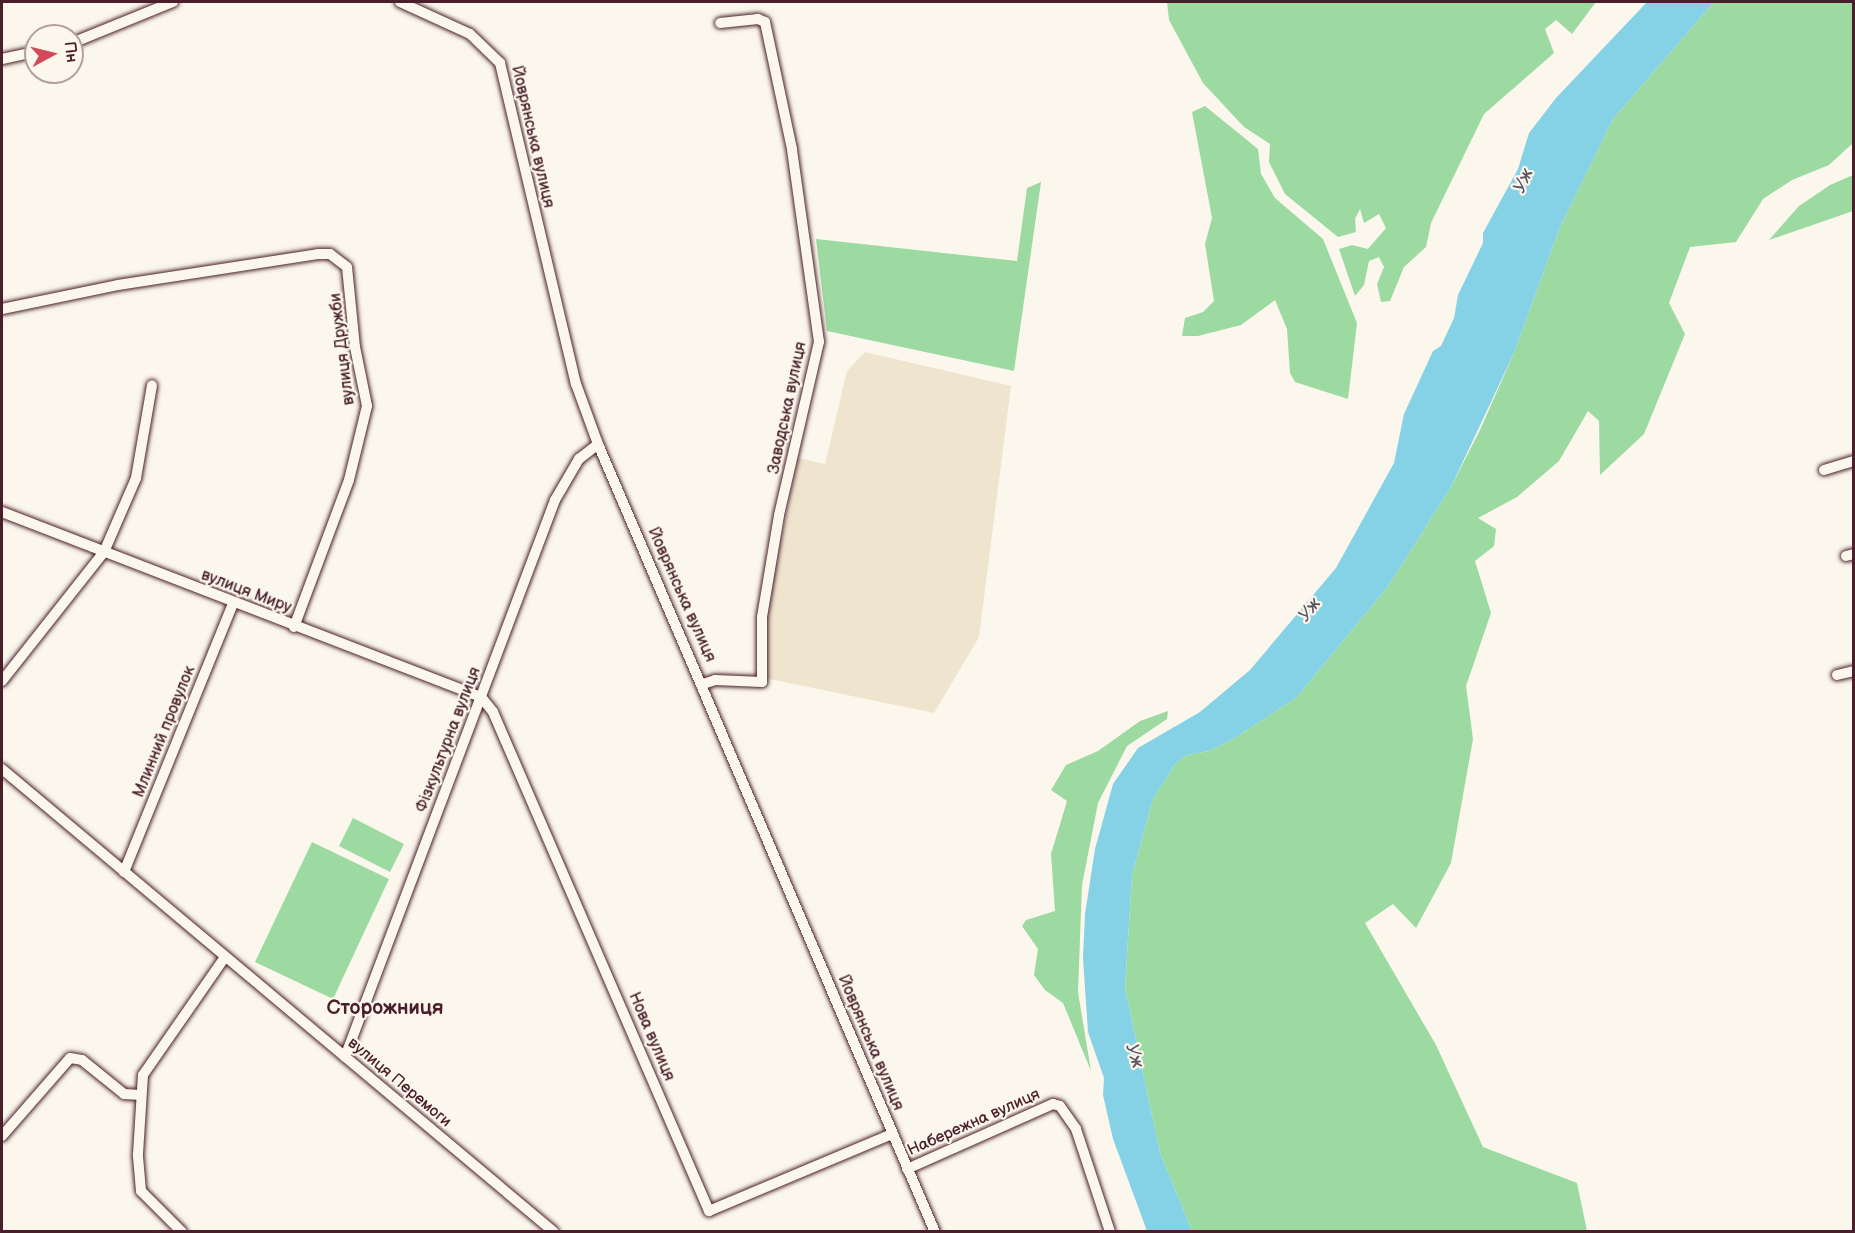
<!DOCTYPE html>
<meta charset="utf-8">
<style>
body{margin:0}
#map{position:relative;width:1855px;height:1233px;overflow:hidden;background:#fbf7ec;font-family:"Balsamiq Sans",sans-serif}
div>[style]{position:absolute}
[style*='--x']{left:calc(var(--x)*1px);top:calc(var(--y)*1px);width:calc(var(--w)*1px);rotate:calc(var(--a)*1deg)}
.built>*{inset:0;background:#efe4ce}
.green>*{inset:0;background:#9cdaa2}
.water>*{inset:0;background:#85d1e6}
.roads{filter:drop-shadow(0 0 2px #4a1f2b) drop-shadow(0 0 2px #4a1f2b)}
.minor>*{height:10px;margin:-5px;padding:0 5px;transform-origin:5px;border-radius:5px;background:#fbf7ec}
span{translate:-50% -50%;white-space:nowrap;text-align:center;line-height:1.15;-webkit-text-stroke:4.5px #fbf7ec;paint-order:stroke}
.street-label{font-size:16px;color:#4a1f2b}
.water-label{font-size:18px;color:#5c5463;font-style:italic}
.quarter-label{font-size:20px;color:#4a1f2b;font-weight:700}
.frame{position:absolute;inset:0;border:3px solid #4a1f2b;pointer-events:none}
.north{position:absolute;left:24px;top:24px;width:60px;height:60px;box-sizing:border-box;background:#fbf7ec;border:2px solid #b4a19f;border-radius:50%;rotate:83deg;font-size:16px;font-weight:700;line-height:24px;text-align:center;color:#4a1f2b}
.north::after{content:'';display:block;margin:auto;width:21px;height:27px;background:#d1495b;clip-path:polygon(50% 0,100% 100%,50% 72%,0 100%)}
</style>
<div id="map">
<div class="built">
<i style="clip-path:polygon(865px 352px,1011px 386px,979px 637px,934px 713px,765px 678px,765px 620px,798px 458px,825px 464px,847px 371px)"></i>
</div>
<div class="green">
<i style="clip-path:polygon(1167px 2px,1596px 2px,1572px 34px,1556px 20px,1545px 29px,1554px 53px,1484px 114px,1431px 223px,1426px 247px,1404px 267px,1390px 301px,1381px 302px,1377px 284px,1384px 267px,1379px 257px,1369px 261px,1364px 285px,1355px 296px,1339px 249px,1352px 245px,1368px 249px,1386px 228px,1379px 214px,1364px 223px,1360px 209px,1355px 219px,1356px 232px,1338px 237px,1285px 194px,1269px 162px,1270px 144px,1244px 127px,1203px 83px,1169px 20px)"></i>
<i style="clip-path:polygon(1714px 2px,1853px 2px,1853px 143px,1829px 165px,1792px 180px,1763px 199px,1736px 242px,1690px 247px,1669px 303px,1685px 334px,1644px 434px,1600px 475px,1599px 421px,1588px 411px,1559px 461px,1517px 497px,1478px 518px,1496px 529px,1494px 546px,1475px 561px,1491px 613px,1466px 686px,1473px 739px,1451px 863px,1416px 928px,1393px 904px,1365px 923px,1436px 1045px,1483px 1147px,1577px 1183px,1587px 1231px,1192px 1231px,1160px 1153px,1125px 988px,1132px 875px,1153px 799px,1175px 764px,1187px 755px,1209px 751px,1235px 738px,1297px 697px,1389px 585px,1451px 487px,1480px 430px,1514px 353px,1560px 227px,1613px 119px)"></i>
<i style="clip-path:polygon(1205px 106px,1258px 149px,1261px 174px,1275px 198px,1323px 239px,1357px 323px,1348px 399px,1295px 382px,1290px 373px,1287px 329px,1275px 300px,1241px 325px,1198px 336px,1182px 336px,1185px 318px,1203px 312px,1214px 301px,1205px 244px,1212px 218px,1192px 112px)"></i>
<i style="clip-path:polygon(1853px 175px,1853px 211px,1769px 240px,1799px 206px,1830px 185px)"></i>
<i style="clip-path:polygon(1041px 182px,1014px 371px,827px 331px,816px 239px,1017px 261px,1027px 188px)"></i>
<i style="clip-path:polygon(1168px 711px,1167px 719px,1127px 746px,1098px 803px,1082px 885px,1078px 992px,1091px 1071px,1063px 1003px,1045px 990px,1034px 975px,1038px 949px,1022px 926px,1026px 920px,1055px 911px,1051px 854px,1067px 801px,1051px 790px,1066px 765px,1098px 751px,1140px 721px)"></i>
<i style="clip-path:polygon(353px 818px,404px 844px,390px 872px,339px 846px)"></i>
<i style="clip-path:polygon(312px 842px,389px 879px,333px 999px,255px 962px)"></i>
</div>
<div class="water">
<i style="clip-path:polygon(1647px 2px,1714px 2px,1613px 119px,1560px 227px,1514px 353px,1451px 487px,1389px 585px,1297px 697px,1235px 738px,1209px 751px,1187px 755px,1175px 764px,1153px 799px,1132px 875px,1125px 988px,1160px 1153px,1192px 1231px,1147px 1231px,1113px 1139px,1103px 1095px,1104px 1078px,1088px 1032px,1083px 958px,1085px 914px,1095px 849px,1113px 784px,1138px 748px,1200px 712px,1250px 670px,1336px 568px,1394px 463px,1404px 414px,1433px 351px,1441px 346px,1454px 318px,1458px 295px,1483px 243px,1483px 233px,1518px 169px,1529px 133px,1556px 98px)"></i>
</div>
<div class="roads">
<div class="minor">
<i style="--x:400;--y:2;--w:77;--a:24.6"></i>
<i style="--x:470;--y:34;--w:42;--a:44"></i>
<i style="--x:500;--y:63;--w:330;--a:76.7"></i>
<i style="--x:576;--y:384;--w:64;--a:69.9"></i>
<i style="--x:598;--y:444;--w:857;--a:66.85"></i>
<i style="--x:72;--y:43;--w:109;--a:-22.1"></i>
<i style="--x:2;--y:59;--w:35;--a:-12"></i>
<i style="--x:2;--y:309;--w:118;--a:-11.7"></i>
<i style="--x:118;--y:285;--w:202;--a:-8.8"></i>
<i style="--x:318;--y:254;--w:12;--a:0"></i>
<i style="--x:330;--y:254;--w:21;--a:37"></i>
<i style="--x:347;--y:267;--w:80;--a:84.3"></i>
<i style="--x:355;--y:347;--w:60;--a:78.5"></i>
<i style="--x:367;--y:406;--w:76;--a:103.7"></i>
<i style="--x:349;--y:480;--w:157;--a:110.5"></i>
<i style="--x:1824;--y:470;--w:31;--a:-17"></i>
<i style="--x:2;--y:512;--w:513;--a:21.12"></i>
<i style="--x:481;--y:697;--w:19;--a:51"></i>
<i style="--x:493;--y:712;--w:544;--a:66.59"></i>
<i style="--x:709;--y:1211;--w:199;--a:-22.8"></i>
<i style="--x:1846;--y:556;--w:8;--a:-14"></i>
<i style="--x:1837;--y:675;--w:17;--a:-13"></i>
<i style="--x:2;--y:681;--w:164;--a:-51.7"></i>
<i style="--x:104;--y:552;--w:81;--a:-66.6"></i>
<i style="--x:136;--y:478;--w:94;--a:-80.2"></i>
<i style="--x:703;--y:684;--w:13;--a:-18"></i>
<i style="--x:715;--y:680;--w:47;--a:2.4"></i>
<i style="--x:762;--y:682;--w:65;--a:-90"></i>
<i style="--x:762;--y:617;--w:103;--a:-80.5"></i>
<i style="--x:779;--y:515;--w:178;--a:-77"></i>
<i style="--x:819;--y:342;--w:195;--a:-98"></i>
<i style="--x:792;--y:149;--w:130;--a:-102"></i>
<i style="--x:765;--y:22;--w:8;--a:-157"></i>
<i style="--x:758;--y:19;--w:38;--a:174"></i>
<i style="--x:2;--y:769;--w:720;--a:39.99"></i>
<i style="--x:124;--y:872;--w:290;--a:-67.9"></i>
<i style="--x:345;--y:1057;--w:595;--a:-69.34"></i>
<i style="--x:555;--y:500;--w:48;--a:-59.7"></i>
<i style="--x:579;--y:459;--w:24;--a:-38"></i>
<i style="--x:2;--y:1136;--w:103;--a:-48.9"></i>
<i style="--x:70;--y:1058;--w:12;--a:9"></i>
<i style="--x:82;--y:1060;--w:54;--a:39"></i>
<i style="--x:124;--y:1094;--w:17;--a:3"></i>
<i style="--x:907;--y:1169;--w:160;--a:-24"></i>
<i style="--x:1053;--y:1104;--w:7;--a:16"></i>
<i style="--x:1060;--y:1106;--w:28;--a:55"></i>
<i style="--x:1076;--y:1129;--w:108;--a:71.7"></i>
<i style="--x:182;--y:1232;--w:58;--a:-135"></i>
<i style="--x:141;--y:1191;--w:37;--a:-95"></i>
<i style="--x:138;--y:1154;--w:79;--a:-86.4"></i>
<i style="--x:143;--y:1075;--w:144;--a:-55.2"></i>
</div>
</div>
<div class="street-label">
<span style="left:532px;top:137px;rotate:77deg">Йоврянська вулиця</span>
<span style="left:343px;top:349px;rotate:-97deg">вулиця Дружби</span>
<span style="left:788px;top:408px;rotate:-78deg">Заводська вулиця</span>
<span style="left:246px;top:592px;rotate:21deg">вулиця Миру</span>
<span style="left:681px;top:595px;rotate:66deg">Йоврянська вулиця</span>
<span style="left:165px;top:732px;rotate:-68deg">Млинний провулок</span>
<span style="left:449px;top:740px;rotate:-69deg">Фізкультурна вулиця</span>
<span style="left:651px;top:1037px;rotate:67deg">Нова вулиця</span>
<span style="left:870px;top:1043px;rotate:67deg">Йоврянська вулиця</span>
<span style="left:399px;top:1083px;rotate:40deg">вулиця Перемоги</span>
<span style="left:974px;top:1123px;rotate:-24deg">Набережна вулиця</span>
</div>
<div class="water-label">
<span style="left:1524px;top:181px;rotate:-66deg">Уж</span>
<span style="left:1310px;top:610px;rotate:-52deg">Уж</span>
<span style="left:1134px;top:1056px;rotate:73deg">Уж</span>
</div>
<div class="quarter-label">
<span style="left:385px;top:1008px">Сторожниця</span>
</div>
<div class="frame"></div>
<div class="north">Пн</div>
</div>
